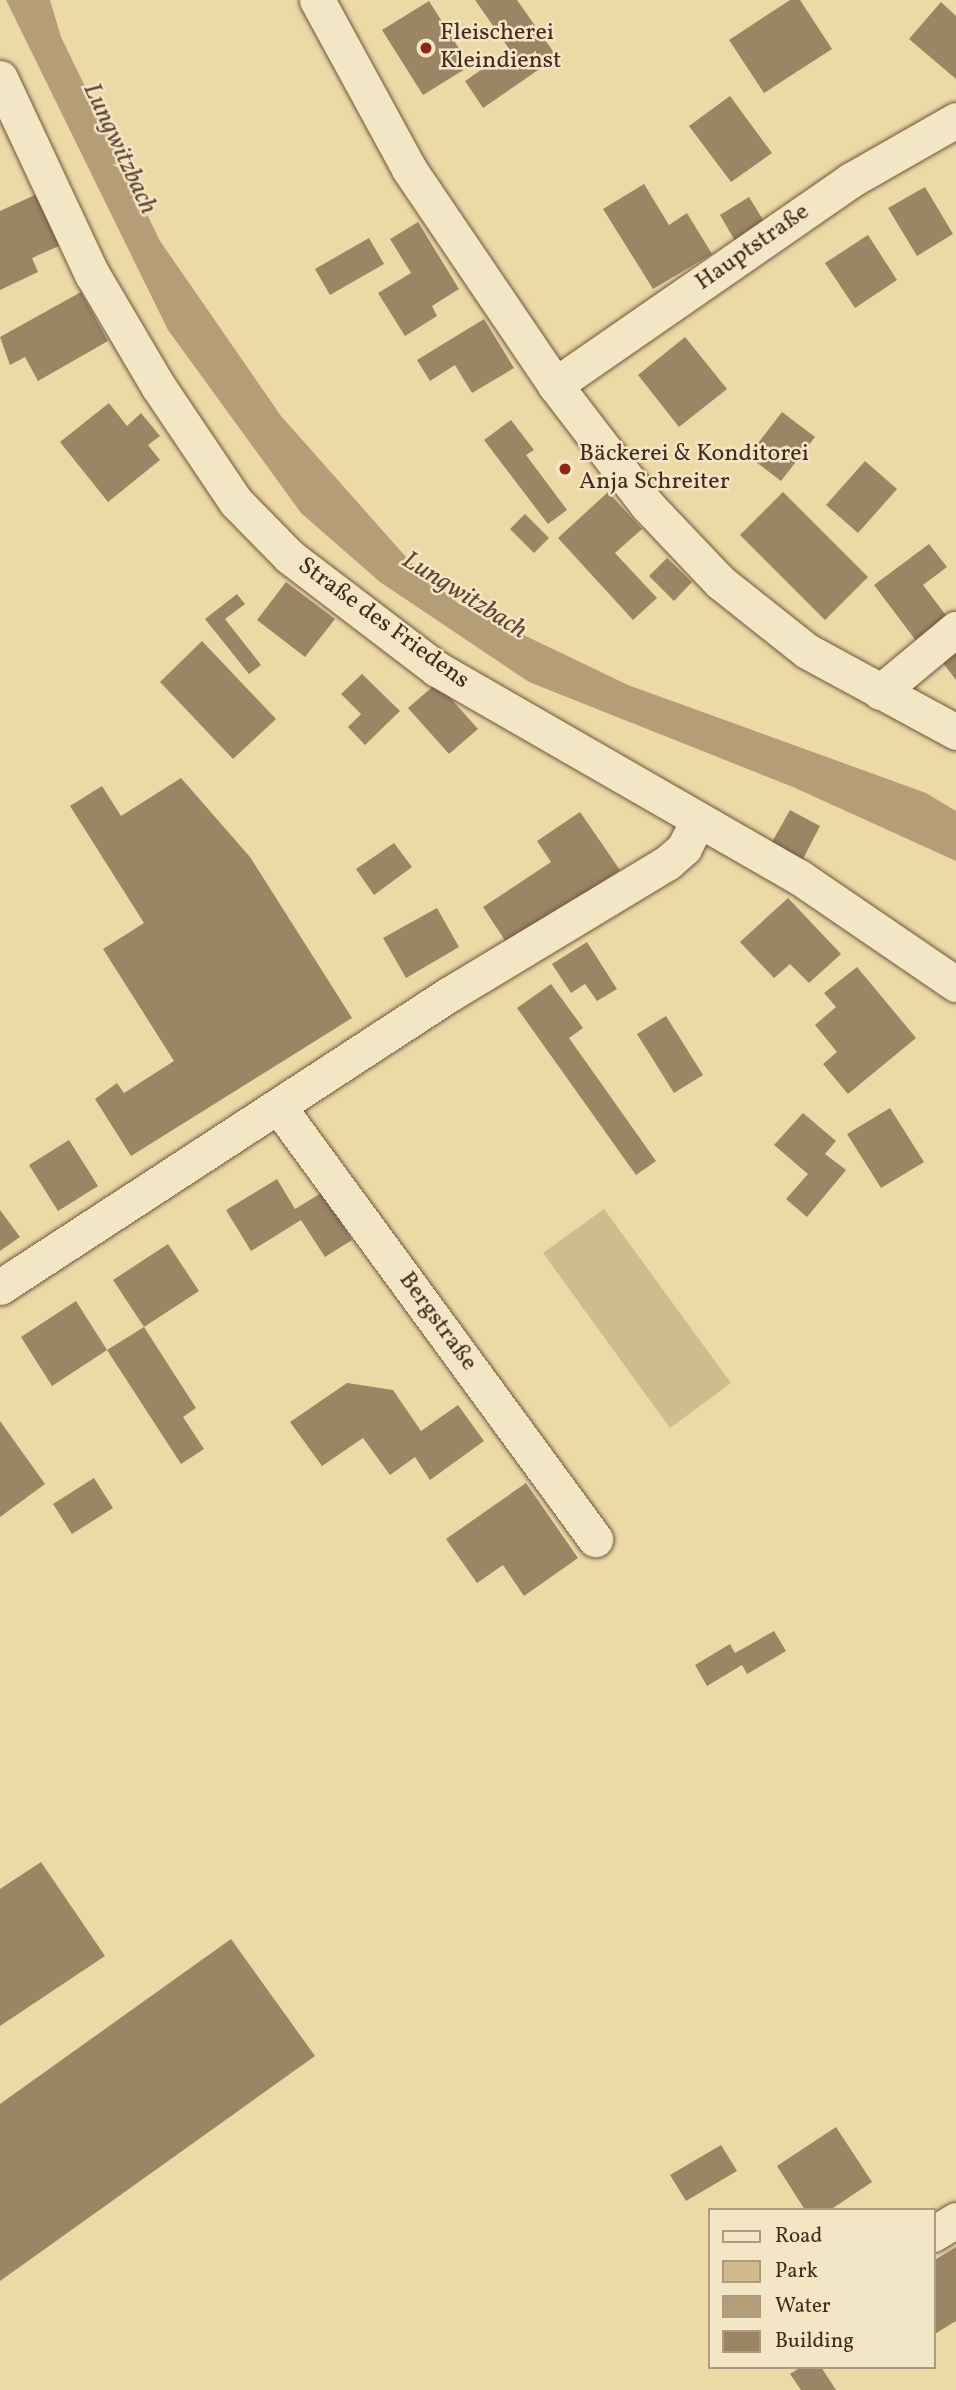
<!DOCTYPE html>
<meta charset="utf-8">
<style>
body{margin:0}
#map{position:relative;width:956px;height:2390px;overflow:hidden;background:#edd9a5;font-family:Vollkorn,serif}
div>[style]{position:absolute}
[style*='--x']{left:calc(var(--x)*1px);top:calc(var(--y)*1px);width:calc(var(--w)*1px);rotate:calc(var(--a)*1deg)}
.green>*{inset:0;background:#d0bb8e}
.water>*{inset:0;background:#b49d77}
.building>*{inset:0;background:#9c8564}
.roads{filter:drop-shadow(0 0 2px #6e553f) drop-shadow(0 0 2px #6e553f)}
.minor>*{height:35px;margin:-17.5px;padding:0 17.5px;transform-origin:17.5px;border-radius:17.5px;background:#f3e6c4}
.dots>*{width:19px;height:19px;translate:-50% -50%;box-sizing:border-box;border:4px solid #f3e6c4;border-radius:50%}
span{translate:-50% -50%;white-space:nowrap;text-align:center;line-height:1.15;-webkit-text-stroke:5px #f3e6c4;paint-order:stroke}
.poi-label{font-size:24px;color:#44291d}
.left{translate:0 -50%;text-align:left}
.street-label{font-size:24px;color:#44291d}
.water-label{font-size:26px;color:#604634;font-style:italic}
.legend{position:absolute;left:708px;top:2208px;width:228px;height:161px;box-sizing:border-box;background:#f3e6c4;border:2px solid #ad9a81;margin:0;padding:9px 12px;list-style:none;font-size:21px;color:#44291d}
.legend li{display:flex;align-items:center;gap:14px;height:35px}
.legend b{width:35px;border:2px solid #ad9a81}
</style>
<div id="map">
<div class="green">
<i style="clip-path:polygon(604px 1209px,731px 1383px,670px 1428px,543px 1253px)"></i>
</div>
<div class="water">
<i style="clip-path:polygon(6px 0,50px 0,61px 37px,160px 241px,281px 416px,414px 566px,459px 604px,628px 685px,926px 793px,956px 811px,956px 861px,793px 787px,529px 682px,380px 582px,301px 513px,168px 330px)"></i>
</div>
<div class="building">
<i style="clip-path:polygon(475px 0,517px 0,557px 57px,483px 108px,465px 81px,510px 50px)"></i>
<i style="clip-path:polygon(790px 0,800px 0,832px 49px,764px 93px,729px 40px)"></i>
<i style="clip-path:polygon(429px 1px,470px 66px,423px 95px,382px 30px)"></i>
<i style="clip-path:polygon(941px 2px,956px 16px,956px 79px,909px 39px)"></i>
<i style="clip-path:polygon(730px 96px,772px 153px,731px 182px,689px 126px)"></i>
<i style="clip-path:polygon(644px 184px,669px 225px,687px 213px,712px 254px,653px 289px,603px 209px)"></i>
<i style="clip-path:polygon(925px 187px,953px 234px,917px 256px,888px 208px)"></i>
<i style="clip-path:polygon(37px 194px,61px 245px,32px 258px,38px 272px,0 290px,0 211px)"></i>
<i style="clip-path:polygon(749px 197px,768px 228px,738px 246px,720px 215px)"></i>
<i style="clip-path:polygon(418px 222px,459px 289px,432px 306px,437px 316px,405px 336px,378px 293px,411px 273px,390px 239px)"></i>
<i style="clip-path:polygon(868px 235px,897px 280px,855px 308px,825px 263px)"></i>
<i style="clip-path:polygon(369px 238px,384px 264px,330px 295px,315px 269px)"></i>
<i style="clip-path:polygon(81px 292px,108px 341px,38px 381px,25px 357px,10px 365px,0 337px)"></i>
<i style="clip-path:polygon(484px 319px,514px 368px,472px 393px,455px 365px,430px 381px,417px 360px)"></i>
<i style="clip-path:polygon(685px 337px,727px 389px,679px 427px,638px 375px)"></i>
<i style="clip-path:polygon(109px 403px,127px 426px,141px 413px,160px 436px,148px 445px,160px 460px,108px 502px,60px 442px)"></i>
<i style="clip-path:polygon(782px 412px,815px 437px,781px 481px,748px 456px)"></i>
<i style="clip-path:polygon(511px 420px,534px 450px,526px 455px,567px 510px,548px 524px,484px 440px)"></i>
<i style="clip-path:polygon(865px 461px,897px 489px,858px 533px,826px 505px)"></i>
<i style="clip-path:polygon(608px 492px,642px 529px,615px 553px,657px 598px,633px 620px,558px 538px)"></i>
<i style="clip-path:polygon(783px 492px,868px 577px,825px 620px,740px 535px)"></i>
<i style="clip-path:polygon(525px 514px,549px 538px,534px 553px,510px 529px)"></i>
<i style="clip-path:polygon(929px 544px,947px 567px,923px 585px,951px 622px,920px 646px,874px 585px)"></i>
<i style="clip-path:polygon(667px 558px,692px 582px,674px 601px,649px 576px)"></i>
<i style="clip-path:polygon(286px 582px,335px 619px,305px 657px,257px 620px)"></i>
<i style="clip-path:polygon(237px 594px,245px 604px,225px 619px,261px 665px,249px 674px,205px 619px)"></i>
<i style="clip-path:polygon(202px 641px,276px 719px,233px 759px,160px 682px)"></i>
<i style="clip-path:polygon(956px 647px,956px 680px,940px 659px)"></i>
<i style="clip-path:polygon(362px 674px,400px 711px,365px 745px,348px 727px,361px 714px,341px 694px)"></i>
<i style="clip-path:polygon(437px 683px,478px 729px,449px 754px,408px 708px)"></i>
<i style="clip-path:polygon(181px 778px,250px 857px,352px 1018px,131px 1156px,95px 1099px,117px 1083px,124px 1093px,174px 1061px,103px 949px,144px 923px,70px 806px,102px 786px,121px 816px)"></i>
<i style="clip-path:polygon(790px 810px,820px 826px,803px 859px,772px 842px)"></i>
<i style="clip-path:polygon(580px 812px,620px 870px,508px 945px,483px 907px,551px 862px,537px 841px)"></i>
<i style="clip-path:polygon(394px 843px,412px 867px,374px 895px,356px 869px)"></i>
<i style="clip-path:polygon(788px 898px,841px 954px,809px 983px,790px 964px,774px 978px,740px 942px)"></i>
<i style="clip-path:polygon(437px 908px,459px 947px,406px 978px,383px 938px)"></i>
<i style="clip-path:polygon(587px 942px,617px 989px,597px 1001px,585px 984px,571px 993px,552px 964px)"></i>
<i style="clip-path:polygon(857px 967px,916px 1038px,848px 1094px,823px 1064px,837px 1052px,815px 1025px,836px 1007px,824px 993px)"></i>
<i style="clip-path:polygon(551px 984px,583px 1028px,569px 1038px,656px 1161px,636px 1175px,517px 1008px)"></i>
<i style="clip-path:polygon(666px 1016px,703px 1075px,674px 1093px,637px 1034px)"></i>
<i style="clip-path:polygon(890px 1108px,924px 1162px,881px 1188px,847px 1134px)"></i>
<i style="clip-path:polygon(803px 1113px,836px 1141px,825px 1154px,846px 1170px,807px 1217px,786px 1199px,808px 1174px,774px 1145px)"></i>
<i style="clip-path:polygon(69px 1140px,98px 1186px,58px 1211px,29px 1165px)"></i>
<i style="clip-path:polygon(277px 1179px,295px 1209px,323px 1192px,352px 1240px,325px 1257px,301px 1220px,251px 1251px,226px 1210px)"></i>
<i style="clip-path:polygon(0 1210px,20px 1237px,0 1251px)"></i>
<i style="clip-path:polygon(168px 1244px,199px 1291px,144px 1327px,113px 1280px)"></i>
<i style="clip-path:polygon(76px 1301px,107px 1350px,52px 1386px,21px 1337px)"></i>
<i style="clip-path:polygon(144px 1327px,196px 1408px,183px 1417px,204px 1449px,181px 1464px,107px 1350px)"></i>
<i style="clip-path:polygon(347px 1383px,393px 1390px,421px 1431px,458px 1405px,484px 1441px,430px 1480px,415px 1457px,390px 1475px,363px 1438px,322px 1466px,290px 1422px)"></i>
<i style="clip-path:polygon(0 1421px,45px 1484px,0 1517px)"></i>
<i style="clip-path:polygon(94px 1478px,113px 1508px,72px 1534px,53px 1504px)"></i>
<i style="clip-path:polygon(526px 1483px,578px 1558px,524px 1596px,503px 1565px,477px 1583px,446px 1539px)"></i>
<i style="clip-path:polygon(774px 1631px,786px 1651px,747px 1674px,742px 1665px,707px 1686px,695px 1665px,730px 1644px,735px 1653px)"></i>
<i style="clip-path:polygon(41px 1862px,105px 1956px,0 2026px,0 1889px)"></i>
<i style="clip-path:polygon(231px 1939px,315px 2056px,0 2281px,0 2104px)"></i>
<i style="clip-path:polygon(836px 2127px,872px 2182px,830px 2210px,805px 2210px,777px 2166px)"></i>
<i style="clip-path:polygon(721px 2145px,737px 2171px,686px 2201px,670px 2175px)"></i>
<i style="clip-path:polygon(956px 2247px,956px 2321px,933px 2335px,933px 2261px)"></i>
<i style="clip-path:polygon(801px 2367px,821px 2367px,836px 2390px,801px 2390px,790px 2374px)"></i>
</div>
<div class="roads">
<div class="minor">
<i style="--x:317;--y:0;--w:192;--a:61.4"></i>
<i style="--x:409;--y:169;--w:261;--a:55.9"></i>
<i style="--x:555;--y:385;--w:151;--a:52.5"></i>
<i style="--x:647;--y:505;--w:106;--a:46.5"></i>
<i style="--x:720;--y:582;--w:111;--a:38.4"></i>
<i style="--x:807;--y:651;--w:170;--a:28.5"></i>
<i style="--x:0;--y:78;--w:217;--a:64.9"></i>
<i style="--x:92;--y:274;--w:130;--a:59.5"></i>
<i style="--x:158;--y:386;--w:140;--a:56.1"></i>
<i style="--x:236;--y:502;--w:77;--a:45.5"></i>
<i style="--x:290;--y:557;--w:185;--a:37.3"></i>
<i style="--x:437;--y:669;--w:418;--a:29.9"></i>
<i style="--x:799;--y:877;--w:190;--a:34.3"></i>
<i style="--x:555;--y:385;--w:360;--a:-34.7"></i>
<i style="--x:851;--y:180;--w:121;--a:-29.7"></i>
<i style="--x:880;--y:692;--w:99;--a:-39.7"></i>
<i style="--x:278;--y:1106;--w:537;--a:53.79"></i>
<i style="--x:0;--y:1287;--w:535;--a:-33.1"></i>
<i style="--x:448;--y:995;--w:256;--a:-31.1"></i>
<i style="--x:667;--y:863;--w:23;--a:-41"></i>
<i style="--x:684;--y:848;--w:29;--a:-63"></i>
<i style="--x:933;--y:2234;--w:27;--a:-31"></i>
</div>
</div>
<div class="dots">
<i style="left:426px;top:48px;background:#8f2418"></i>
<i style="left:565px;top:469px;background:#8f2418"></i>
</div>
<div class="poi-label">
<span class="left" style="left:440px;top:48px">Fleischerei<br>Kleindienst</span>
<span class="left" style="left:579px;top:469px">Bäckerei &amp; Konditorei<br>Anja Schreiter</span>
</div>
<div class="street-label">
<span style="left:753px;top:248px;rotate:-35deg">Hauptstraße</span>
<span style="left:383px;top:624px;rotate:36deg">Straße des Friedens</span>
<span style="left:437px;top:1322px;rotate:54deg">Bergstraße</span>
</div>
<div class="water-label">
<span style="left:119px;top:149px;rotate:65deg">Lungwitzbach</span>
<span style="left:464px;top:596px;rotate:32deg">Lungwitzbach</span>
</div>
<ul class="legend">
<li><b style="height:9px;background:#f3e6c4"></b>Road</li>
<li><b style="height:19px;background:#d0bb8e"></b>Park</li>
<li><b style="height:19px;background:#b49d77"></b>Water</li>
<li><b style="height:19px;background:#9c8564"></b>Building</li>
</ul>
</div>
